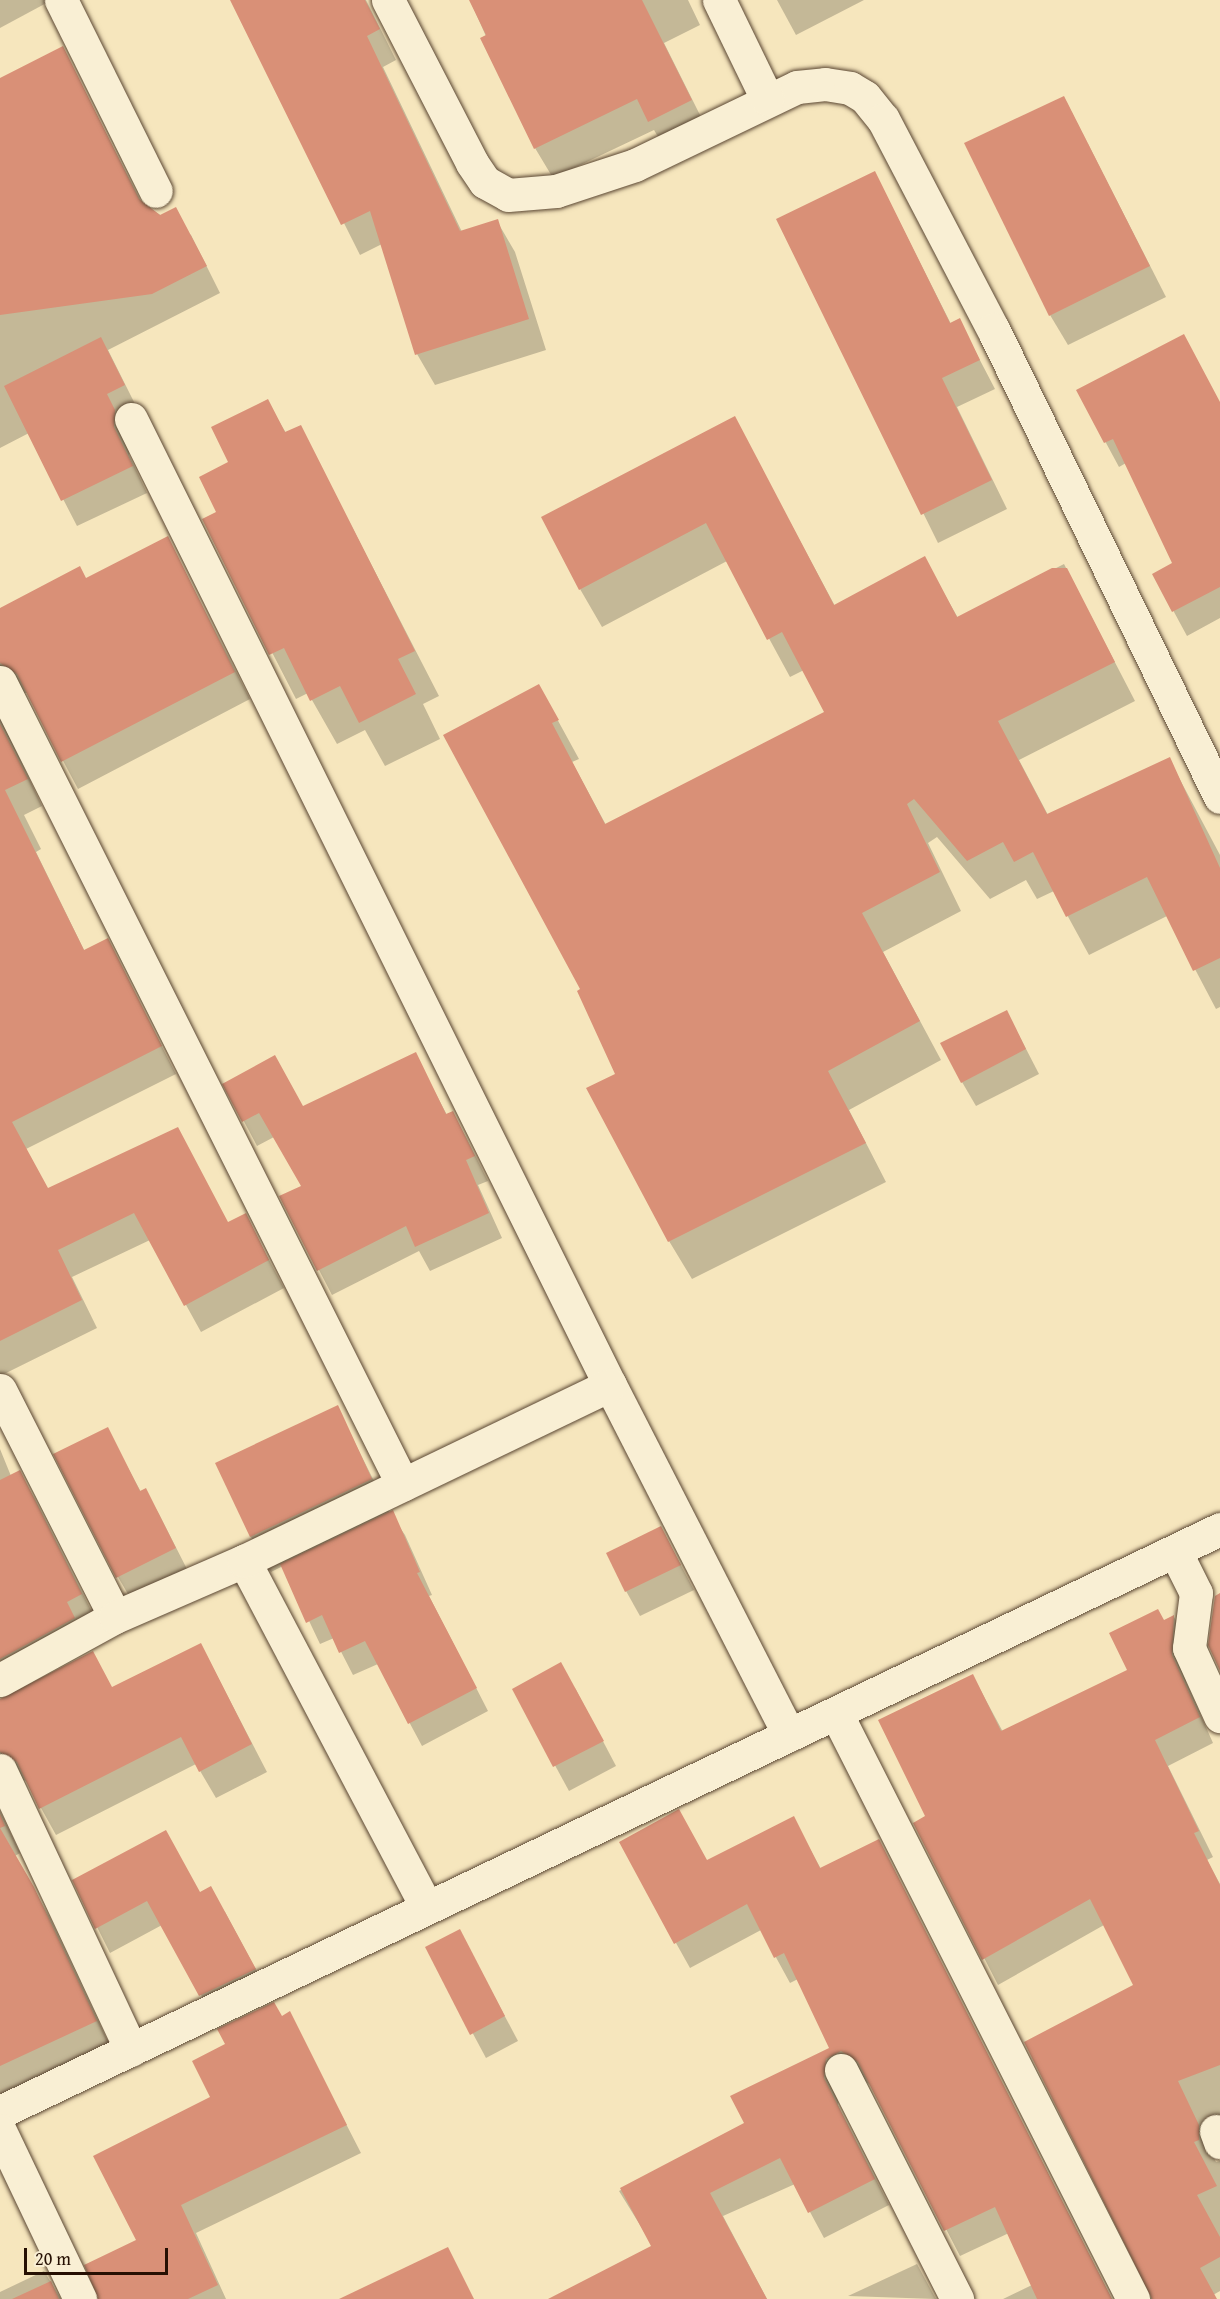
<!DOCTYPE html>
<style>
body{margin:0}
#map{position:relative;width:1220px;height:2299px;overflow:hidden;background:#f6e6bd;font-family:"Gentium Book Plus",serif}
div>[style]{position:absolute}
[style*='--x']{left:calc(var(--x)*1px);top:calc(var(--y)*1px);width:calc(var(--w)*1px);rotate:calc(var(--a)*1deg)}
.shadow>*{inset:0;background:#0003}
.building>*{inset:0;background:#d99077}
.roads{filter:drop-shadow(0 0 2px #5a4632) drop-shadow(0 0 2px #5a4632)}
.street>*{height:33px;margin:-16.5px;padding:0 16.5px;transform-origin:16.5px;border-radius:16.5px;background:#f9efd4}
span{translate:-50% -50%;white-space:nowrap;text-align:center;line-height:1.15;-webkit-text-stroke:6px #f9efd4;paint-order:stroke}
.scale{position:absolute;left:24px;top:2248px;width:144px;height:27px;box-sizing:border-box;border:3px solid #261003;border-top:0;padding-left:8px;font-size:18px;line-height:21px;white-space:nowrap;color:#261003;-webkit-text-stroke:4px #f9efd4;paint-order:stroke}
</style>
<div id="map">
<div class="shadow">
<i style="clip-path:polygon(0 0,52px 0,0 28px)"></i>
<i style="clip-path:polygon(232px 0,366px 0,396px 60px,383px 67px,462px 232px,497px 221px,515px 252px,546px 350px,435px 385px,417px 354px,382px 244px,360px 255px)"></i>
<i style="clip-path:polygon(470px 0,688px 0,700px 25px,664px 43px,708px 131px,667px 152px,654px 130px,553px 178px,535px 148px)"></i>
<i style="clip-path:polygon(777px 0,864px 0,796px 35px)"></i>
<i style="clip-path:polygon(62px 48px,142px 203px,191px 235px,220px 293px,108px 350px,139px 412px,129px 438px,129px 455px,147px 493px,77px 526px,29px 433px,0 448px,0 80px)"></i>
<i style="clip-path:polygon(1064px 97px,1166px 297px,1068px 345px,1050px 315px)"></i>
<i style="clip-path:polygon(875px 173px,951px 324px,959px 320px,995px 389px,957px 407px,1007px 509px,938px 543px,778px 219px)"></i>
<i style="clip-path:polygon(1078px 391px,1220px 403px,1220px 618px,1187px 636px,1154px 575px,1174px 564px,1126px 463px,1119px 467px)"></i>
<i style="clip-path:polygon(267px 401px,286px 433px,300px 426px,439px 696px,423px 704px,440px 739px,385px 766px,365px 730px,337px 744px,308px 693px,296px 699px,204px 520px,218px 513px,230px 463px)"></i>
<i style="clip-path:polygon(734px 418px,835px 606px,924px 558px,958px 618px,1064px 564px,1135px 701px,1019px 760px,1048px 815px,1169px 759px,1220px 855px,1220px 1007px,1216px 1009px,1167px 916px,1089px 955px,1054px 891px,1037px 899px,1026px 880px,990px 899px,937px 837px,928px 843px,961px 911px,883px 952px,941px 1060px,849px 1110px,886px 1182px,692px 1279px,669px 1241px,617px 1074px,582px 990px,539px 686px,579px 759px,572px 762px,606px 825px,826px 712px,804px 670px,790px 677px,727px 561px,602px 627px,580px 589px)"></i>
<i style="clip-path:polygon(168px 538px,250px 699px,78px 789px,27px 693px,8px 692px,0 703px,0 610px,86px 580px)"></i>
<i style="clip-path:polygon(0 717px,42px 806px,24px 815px,41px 849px,36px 852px,85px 952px,107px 940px,176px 1074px,26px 1149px,48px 1190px,229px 1224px,245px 1215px,284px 1288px,201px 1332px,150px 1240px,72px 1277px,97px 1328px,0 1376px)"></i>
<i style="clip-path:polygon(1007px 1012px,1039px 1074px,976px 1106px,962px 1082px)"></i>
<i style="clip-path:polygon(415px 1054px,447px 1115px,452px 1113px,466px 1137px,488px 1181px,478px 1185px,502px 1238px,430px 1271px,419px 1251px,332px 1295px,281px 1197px,303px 1186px,274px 1137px,257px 1146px,224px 1084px,303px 1108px)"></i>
<i style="clip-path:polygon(337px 1407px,390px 1513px,405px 1535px,432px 1595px,429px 1596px,488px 1711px,422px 1746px,378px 1664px,353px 1675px,334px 1638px,320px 1644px,283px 1566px,271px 1572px,251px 1537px,217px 1463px)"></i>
<i style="clip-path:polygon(107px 1429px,141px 1492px,145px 1490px,159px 1514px,189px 1573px,132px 1601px,118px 1577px)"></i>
<i style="clip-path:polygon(0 1449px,11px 1476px,19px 1472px,35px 1499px,97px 1622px,89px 1645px,0 1697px)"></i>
<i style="clip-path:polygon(661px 1528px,694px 1590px,640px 1616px,626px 1591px)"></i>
<i style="clip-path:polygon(1174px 1617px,1188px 1642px,1186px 1682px,1213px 1743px,1168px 1766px,1213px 1857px,1207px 1860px,1220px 1884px,1220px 2144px,1212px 2154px,1216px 2162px,1220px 2161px,1220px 2291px,1213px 2295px,1216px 2299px,1151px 2299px,1135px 1986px,1104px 1925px,998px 1985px,915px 1823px,927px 1817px,973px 1676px,1003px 1732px,1129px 1670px,1164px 1622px)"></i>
<i style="clip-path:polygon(201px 1645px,267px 1772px,216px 1798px,196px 1764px,56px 1835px,26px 1781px,17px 1778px,0 1786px,0 1700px,112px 1689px)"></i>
<i style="clip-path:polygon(575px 1688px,616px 1766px,569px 1791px,514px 1690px)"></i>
<i style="clip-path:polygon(0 1811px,20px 1853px,15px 1856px,49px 1916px,111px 2048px,0 2102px)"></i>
<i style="clip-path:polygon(793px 1818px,821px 1869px,878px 1841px,1112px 2299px,1003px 2299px,1032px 2285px,1009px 2233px,960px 2256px,872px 2086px,857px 2076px,840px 2085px,838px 2105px,889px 2205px,824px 2238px,795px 2184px,723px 2216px,767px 2299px,582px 2299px,653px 2246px,619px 2191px,746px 2123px,831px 2048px,798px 1979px,790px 1983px,761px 1930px,690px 1968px,676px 1943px,707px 1862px)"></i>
<i style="clip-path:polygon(74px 1881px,200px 1894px,225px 1912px,269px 1994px,215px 2020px,162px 1925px,110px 1953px)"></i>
<i style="clip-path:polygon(427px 1948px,473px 1956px,518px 2041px,486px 2058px)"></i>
<i style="clip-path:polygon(289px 2013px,361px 2153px,196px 2233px,226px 2299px,100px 2299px,138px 2241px,212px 2098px,282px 2017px)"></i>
<i style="clip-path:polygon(917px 2264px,936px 2299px,848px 2296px)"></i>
<i style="clip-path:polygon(44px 2271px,61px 2299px,0 2299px,0 2292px)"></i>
</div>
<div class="building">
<i style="clip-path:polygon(230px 0,365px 0,380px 29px,367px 36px,460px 231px,498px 219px,529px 319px,415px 355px,370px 211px,341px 225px)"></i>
<i style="clip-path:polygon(469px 0,642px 0,692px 100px,648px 122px,637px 99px,534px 149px,480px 38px,486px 35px)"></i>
<i style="clip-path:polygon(63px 46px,139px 199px,160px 215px,176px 207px,207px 266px,152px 294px,0 315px,0 78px)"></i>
<i style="clip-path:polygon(1064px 96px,1150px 266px,1049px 316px,964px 143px)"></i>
<i style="clip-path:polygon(875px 171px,950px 323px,960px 318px,980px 360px,942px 378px,992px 480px,921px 515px,776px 219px)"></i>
<i style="clip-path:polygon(1184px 334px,1220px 402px,1220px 587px,1172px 612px,1152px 574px,1172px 563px,1113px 439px,1104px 443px,1076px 390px)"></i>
<i style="clip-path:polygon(101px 337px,125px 385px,107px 394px,115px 410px,114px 427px,133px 466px,61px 501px,4px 386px)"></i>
<i style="clip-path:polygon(268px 399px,285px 432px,301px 425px,415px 651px,398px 659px,416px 694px,359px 723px,340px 686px,310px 701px,284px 648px,269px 655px,202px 519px,216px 512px,199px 477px,228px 462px,211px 427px)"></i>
<i style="clip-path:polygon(735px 416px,834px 605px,925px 556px,957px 617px,1052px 568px,1067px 568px,1115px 662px,998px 721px,1047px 814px,1170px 757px,1220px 868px,1220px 958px,1193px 971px,1147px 877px,1066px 917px,1033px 852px,1014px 862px,1003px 842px,967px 861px,914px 799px,907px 804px,940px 872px,862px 913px,920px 1021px,828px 1071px,866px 1143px,668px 1242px,586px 1088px,615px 1074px,577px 991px,580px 989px,443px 735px,539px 684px,559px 720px,552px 723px,605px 824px,824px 712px,782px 632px,767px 640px,706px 523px,579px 590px,541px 517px)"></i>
<i style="clip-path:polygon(168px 536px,235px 672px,61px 762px,17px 674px,0 663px,0 608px,80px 566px,86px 578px)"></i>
<i style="clip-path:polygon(0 724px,28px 779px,5px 790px,84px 950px,108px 938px,162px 1046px,12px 1122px,48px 1188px,178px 1127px,228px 1222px,246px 1213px,269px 1260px,184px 1306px,134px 1213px,58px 1250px,82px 1300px,0 1341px)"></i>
<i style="clip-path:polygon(1007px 1010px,1026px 1049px,961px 1083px,940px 1043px)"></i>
<i style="clip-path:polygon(416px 1052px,446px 1114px,453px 1111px,475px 1156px,466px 1160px,489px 1213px,415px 1247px,406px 1226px,317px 1271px,279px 1196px,301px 1186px,259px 1113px,242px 1122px,222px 1084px,275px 1055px,303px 1106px)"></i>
<i style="clip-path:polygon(338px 1405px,372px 1479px,250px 1537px,215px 1463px)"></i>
<i style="clip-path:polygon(108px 1427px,140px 1491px,146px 1488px,176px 1548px,116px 1578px,53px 1454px)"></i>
<i style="clip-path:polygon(20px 1470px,82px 1594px,67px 1602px,75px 1618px,0 1659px,0 1480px)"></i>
<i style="clip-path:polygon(393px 1510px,420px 1572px,417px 1573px,477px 1688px,408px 1724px,365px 1641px,339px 1653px,322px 1615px,306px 1623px,280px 1564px)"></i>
<i style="clip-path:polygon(661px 1526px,681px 1565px,625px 1592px,606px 1553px)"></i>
<i style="clip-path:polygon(1220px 1593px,1220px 1671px,1208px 1645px,1215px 1596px)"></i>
<i style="clip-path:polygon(1158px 1609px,1164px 1620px,1174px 1615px,1172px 1655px,1200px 1717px,1155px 1740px,1199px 1831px,1194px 1833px,1220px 1885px,1220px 2065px,1178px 2081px,1199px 2125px,1199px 2140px,1194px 2142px,1217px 2186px,1197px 2195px,1220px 2237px,1220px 2257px,1200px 2268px,1217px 2299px,1152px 2299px,1024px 2042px,1133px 1985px,1090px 1899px,982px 1960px,913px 1823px,925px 1816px,878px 1720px,973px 1674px,1001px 1731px,1127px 1670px,1109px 1633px)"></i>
<i style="clip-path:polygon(201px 1643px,252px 1744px,199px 1772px,181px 1737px,39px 1809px,17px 1762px,0 1752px,0 1699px,93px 1651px,112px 1687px)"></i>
<i style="clip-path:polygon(561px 1662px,604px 1741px,553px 1767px,512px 1689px)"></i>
<i style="clip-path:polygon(679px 1809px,707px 1860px,794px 1816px,820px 1868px,879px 1839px,1112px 2299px,1037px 2299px,995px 2207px,944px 2231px,858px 2062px,841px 2051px,826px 2059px,824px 2078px,875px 2179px,808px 2213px,780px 2158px,710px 2193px,767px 2299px,548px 2299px,651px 2246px,620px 2188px,744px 2123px,730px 2096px,829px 2048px,784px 1953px,774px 1958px,747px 1904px,674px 1944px,619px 1842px)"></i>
<i style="clip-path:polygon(0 1814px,5px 1826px,0 1828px,34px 1887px,97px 2021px,0 2066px)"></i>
<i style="clip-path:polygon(166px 1830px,200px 1892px,211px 1886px,256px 1969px,199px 1996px,147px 1901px,95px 1929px,72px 1880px)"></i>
<i style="clip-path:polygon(460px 1929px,505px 2016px,470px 2035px,425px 1947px)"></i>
<i style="clip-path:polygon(274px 2002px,282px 2016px,290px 2011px,347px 2125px,181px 2205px,218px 2285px,188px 2299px,98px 2299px,84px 2265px,136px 2240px,93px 2156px,210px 2097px,192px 2061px,225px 2044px,217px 2029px)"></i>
<i style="clip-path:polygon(448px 2247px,474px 2299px,339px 2299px)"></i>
<i style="clip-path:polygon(51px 2281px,59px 2299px,12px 2299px)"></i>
</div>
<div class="roads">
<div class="street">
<i style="--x:61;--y:0;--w:213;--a:63.6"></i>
<i style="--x:388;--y:0;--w:183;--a:62.7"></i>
<i style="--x:472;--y:163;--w:23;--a:56"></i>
<i style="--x:485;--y:182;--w:26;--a:29"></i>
<i style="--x:508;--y:195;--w:48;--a:-4.8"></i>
<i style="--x:556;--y:191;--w:83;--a:-18.2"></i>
<i style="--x:635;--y:165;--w:180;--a:-25.7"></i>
<i style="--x:797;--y:87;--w:28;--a:-6"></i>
<i style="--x:825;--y:84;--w:25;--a:9"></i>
<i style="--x:850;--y:88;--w:17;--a:31"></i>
<i style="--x:865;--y:97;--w:28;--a:51"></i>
<i style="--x:883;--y:119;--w:237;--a:62.4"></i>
<i style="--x:993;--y:329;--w:520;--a:64.12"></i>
<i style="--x:719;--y:0;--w:110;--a:64.1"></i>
<i style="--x:131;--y:419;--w:1078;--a:63.63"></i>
<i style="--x:610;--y:1385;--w:393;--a:62.9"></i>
<i style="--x:0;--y:682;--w:898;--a:63.35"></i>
<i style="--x:0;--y:1390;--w:254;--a:63.1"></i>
<i style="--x:1175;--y:1551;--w:47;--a:63.4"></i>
<i style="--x:1196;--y:1593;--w:55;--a:97.3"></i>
<i style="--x:1189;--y:1648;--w:75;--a:65.5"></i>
<i style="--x:0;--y:1680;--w:131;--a:-28.7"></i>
<i style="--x:115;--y:1617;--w:141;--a:-23.5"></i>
<i style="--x:836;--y:1713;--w:657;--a:63.12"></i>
<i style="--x:0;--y:1770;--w:309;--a:64.9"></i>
<i style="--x:426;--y:1906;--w:390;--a:-117.8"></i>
<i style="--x:244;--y:1561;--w:406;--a:-25.7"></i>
<i style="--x:841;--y:2070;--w:257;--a:63.1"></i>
<i style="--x:0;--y:2112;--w:1352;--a:-25.54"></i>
<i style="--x:0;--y:2131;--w:186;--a:64.5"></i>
<i style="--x:1216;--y:2131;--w:12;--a:70"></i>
</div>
</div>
<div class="scale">20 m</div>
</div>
